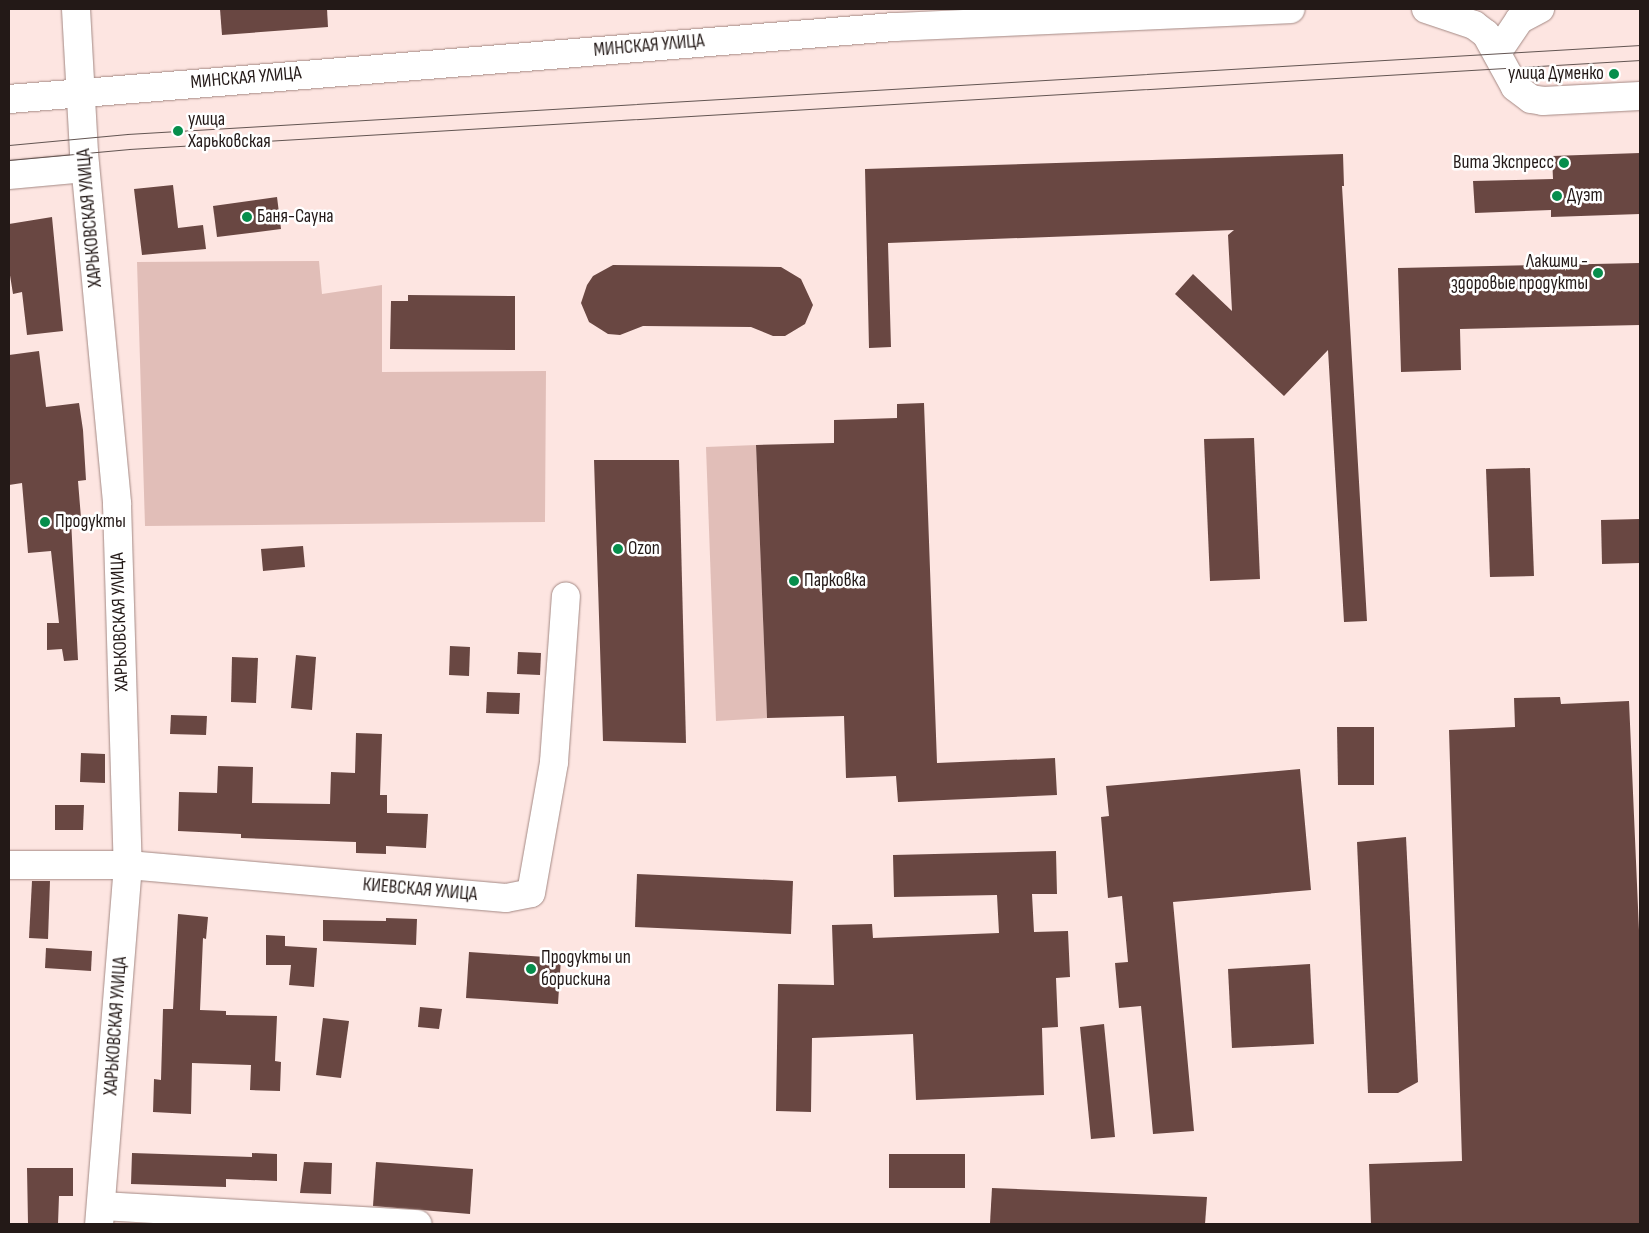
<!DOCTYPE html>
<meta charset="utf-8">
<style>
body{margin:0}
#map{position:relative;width:1649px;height:1233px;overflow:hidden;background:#fde5e1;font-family:"Sofia Sans Condensed",sans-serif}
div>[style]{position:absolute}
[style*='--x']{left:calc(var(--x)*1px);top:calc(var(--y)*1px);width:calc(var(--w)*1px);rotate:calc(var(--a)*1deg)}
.green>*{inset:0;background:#e1beb8}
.building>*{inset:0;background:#694742}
.roads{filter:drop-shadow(0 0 1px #a48984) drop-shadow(0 0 1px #a48984)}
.minor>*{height:28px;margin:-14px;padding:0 14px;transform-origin:14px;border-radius:14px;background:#fff}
.major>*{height:28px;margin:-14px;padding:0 14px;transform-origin:14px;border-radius:14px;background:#fff}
.tram>*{height:1px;margin:-0.5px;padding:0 0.5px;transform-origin:0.5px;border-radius:0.5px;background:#635552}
.dots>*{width:14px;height:14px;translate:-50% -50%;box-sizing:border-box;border:2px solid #fff;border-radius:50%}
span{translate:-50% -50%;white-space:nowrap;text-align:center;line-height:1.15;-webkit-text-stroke:5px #fff;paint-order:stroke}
.street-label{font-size:19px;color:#231917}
.poi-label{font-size:19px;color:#231917}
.right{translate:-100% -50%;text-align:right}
.left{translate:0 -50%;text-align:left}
.frame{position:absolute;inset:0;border:10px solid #231917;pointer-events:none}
</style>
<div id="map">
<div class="green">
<i style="clip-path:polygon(319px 261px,322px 294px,382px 285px,382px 372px,546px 371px,545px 522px,145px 526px,137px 262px)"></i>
<i style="clip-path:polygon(756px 445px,767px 718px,716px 721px,706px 447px)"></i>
</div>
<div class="building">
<i style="clip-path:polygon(220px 9px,327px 9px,328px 27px,222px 35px)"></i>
<i style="clip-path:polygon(1640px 153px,1640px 214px,1551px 217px,1551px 210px,1475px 213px,1473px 181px,1553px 179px,1552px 156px)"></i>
<i style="clip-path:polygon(1343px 154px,1344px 186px,1342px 186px,1367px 621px,1344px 622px,1328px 350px,1284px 396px,1175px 294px,1193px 274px,1232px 311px,1228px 235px,1234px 230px,888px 243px,891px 347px,869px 348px,865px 169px)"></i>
<i style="clip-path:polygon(173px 185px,178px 228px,203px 225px,206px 249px,142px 255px,134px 189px)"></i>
<i style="clip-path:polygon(277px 197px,281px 229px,217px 237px,213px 206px)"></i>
<i style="clip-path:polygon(52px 217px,63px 331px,27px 335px,22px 292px,13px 294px,9px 269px,9px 224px)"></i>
<i style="clip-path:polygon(1640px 263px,1640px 325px,1460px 329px,1461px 370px,1401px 372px,1398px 268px)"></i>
<i style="clip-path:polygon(613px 265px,781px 267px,801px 279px,813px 305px,805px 324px,785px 336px,773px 336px,751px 327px,643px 326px,620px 335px,608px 334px,589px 322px,581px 303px,587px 285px,593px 276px)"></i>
<i style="clip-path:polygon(408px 295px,515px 296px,515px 350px,390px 349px,391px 301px,408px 301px)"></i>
<i style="clip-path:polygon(39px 351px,46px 407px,79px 403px,83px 430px,86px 480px,78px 481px,81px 518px,71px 519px,78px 660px,64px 661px,62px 649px,47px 650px,47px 623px,59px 623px,51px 551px,28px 553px,22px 483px,9px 485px,9px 355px)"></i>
<i style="clip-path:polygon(924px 403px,937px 763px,1055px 758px,1057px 795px,898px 802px,896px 776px,846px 778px,844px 716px,767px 718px,756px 445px,834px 443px,834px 420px,897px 418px,897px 404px)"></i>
<i style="clip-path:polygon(1254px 438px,1260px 579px,1210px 581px,1204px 439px)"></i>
<i style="clip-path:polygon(594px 460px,679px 460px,686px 743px,603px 741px)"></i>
<i style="clip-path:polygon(1530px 468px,1534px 576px,1490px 577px,1486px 469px)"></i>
<i style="clip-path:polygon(1640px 519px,1640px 563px,1602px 564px,1601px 520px)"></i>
<i style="clip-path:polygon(303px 546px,305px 567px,263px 571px,261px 549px)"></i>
<i style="clip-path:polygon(450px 646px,470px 647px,469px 676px,449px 675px)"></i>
<i style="clip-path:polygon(518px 652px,541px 653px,540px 675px,517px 674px)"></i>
<i style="clip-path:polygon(296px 655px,316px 657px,312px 710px,291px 708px)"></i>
<i style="clip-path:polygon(232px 657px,258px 658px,256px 703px,231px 702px)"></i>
<i style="clip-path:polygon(487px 692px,520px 693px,519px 714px,486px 713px)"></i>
<i style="clip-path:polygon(1560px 697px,1561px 704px,1629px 701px,1640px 953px,1640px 1224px,1371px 1224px,1369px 1164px,1462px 1161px,1449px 730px,1515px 727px,1514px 698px)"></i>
<i style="clip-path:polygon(171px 715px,207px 716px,206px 735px,170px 734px)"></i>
<i style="clip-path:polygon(1337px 727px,1374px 727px,1374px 785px,1338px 785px)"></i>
<i style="clip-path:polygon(356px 733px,382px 734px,380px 795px,387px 795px,387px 813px,428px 814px,426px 848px,386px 846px,386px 854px,356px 853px,356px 842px,241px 838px,241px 834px,178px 831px,179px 792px,217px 793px,218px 766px,253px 767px,252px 803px,330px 804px,331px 772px,355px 773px)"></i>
<i style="clip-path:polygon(81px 753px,105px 754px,105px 783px,80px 782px)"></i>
<i style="clip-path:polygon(1300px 769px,1311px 890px,1173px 902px,1194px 1131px,1153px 1134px,1141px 1006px,1119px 1008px,1115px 963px,1128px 962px,1122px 896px,1108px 898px,1101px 817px,1109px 816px,1106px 786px)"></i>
<i style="clip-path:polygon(55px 805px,84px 805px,83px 830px,55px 830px)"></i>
<i style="clip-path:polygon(1406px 837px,1418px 1082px,1398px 1093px,1368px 1093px,1357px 842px)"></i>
<i style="clip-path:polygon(1056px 851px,1057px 894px,1032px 894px,1034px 932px,1068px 931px,1070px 977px,1056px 978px,1058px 1027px,1042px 1028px,1044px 1095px,916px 1100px,913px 1034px,812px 1038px,811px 1112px,776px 1111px,778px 984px,834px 985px,832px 925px,872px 924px,873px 938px,999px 933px,997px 895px,894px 897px,893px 855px)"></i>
<i style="clip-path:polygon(637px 874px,793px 881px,791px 934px,635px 927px)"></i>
<i style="clip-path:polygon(32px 881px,50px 881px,48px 939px,29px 938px)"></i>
<i style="clip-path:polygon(178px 914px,208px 917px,206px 939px,203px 938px,200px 1010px,226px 1011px,226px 1015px,277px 1016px,275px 1061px,281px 1062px,280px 1091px,250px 1090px,251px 1065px,192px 1063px,191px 1114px,153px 1112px,154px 1079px,161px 1080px,163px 1009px,173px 1009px)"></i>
<i style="clip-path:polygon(386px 918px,417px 919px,416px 945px,323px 941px,323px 920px,386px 921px)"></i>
<i style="clip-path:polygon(266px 935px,285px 936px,285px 946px,317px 948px,314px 987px,289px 985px,291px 965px,266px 965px)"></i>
<i style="clip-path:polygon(46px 948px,92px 951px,91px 971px,45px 968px)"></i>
<i style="clip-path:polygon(469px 952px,561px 958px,558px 1004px,466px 998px)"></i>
<i style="clip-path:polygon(1310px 964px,1314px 1044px,1232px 1048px,1228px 969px)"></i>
<i style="clip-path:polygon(420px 1007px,442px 1009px,439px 1029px,418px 1027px)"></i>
<i style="clip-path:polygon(323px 1018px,349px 1021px,341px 1078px,316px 1075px)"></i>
<i style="clip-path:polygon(1104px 1024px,1115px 1137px,1091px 1139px,1080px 1027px)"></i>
<i style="clip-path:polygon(132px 1153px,252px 1157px,252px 1153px,277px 1154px,277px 1181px,226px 1179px,226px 1187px,131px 1184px)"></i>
<i style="clip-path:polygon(889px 1154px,965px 1154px,965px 1188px,889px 1188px)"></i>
<i style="clip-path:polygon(304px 1162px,332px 1163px,331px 1194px,300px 1193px)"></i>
<i style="clip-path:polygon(376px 1162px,473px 1169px,470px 1214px,373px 1206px)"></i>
<i style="clip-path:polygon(27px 1168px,73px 1168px,73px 1196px,59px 1196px,58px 1224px,28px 1224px)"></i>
<i style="clip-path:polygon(992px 1188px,1207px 1197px,1205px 1224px,990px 1223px)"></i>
</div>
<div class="roads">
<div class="minor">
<i style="--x:76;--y:9;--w:144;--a:86.8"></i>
<i style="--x:84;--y:153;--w:353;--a:84.6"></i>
<i style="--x:117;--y:504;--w:361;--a:88.3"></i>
<i style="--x:128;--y:865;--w:360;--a:94.6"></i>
<i style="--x:9;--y:175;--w:76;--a:-5.3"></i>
<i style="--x:9;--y:865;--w:119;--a:0"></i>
<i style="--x:128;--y:865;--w:379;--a:5"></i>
<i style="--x:506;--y:898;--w:25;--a:-11"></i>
<i style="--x:531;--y:893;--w:133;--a:-80"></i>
<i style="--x:554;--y:762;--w:166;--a:-85.9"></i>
<i style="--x:103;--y:1206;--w:315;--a:3.3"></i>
</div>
<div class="major">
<i style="--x:1426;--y:9;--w:51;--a:18.4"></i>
<i style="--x:1474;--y:25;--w:15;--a:37"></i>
<i style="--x:1486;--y:34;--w:60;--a:61.3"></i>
<i style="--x:1515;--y:87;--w:20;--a:37"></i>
<i style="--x:1531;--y:99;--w:12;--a:9"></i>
<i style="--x:1543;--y:101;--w:97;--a:-3"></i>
<i style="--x:1497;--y:53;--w:40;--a:-56"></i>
<i style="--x:1519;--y:20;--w:24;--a:-28"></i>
<i style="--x:9;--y:99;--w:889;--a:-4.65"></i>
<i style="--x:895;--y:27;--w:396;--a:-2.6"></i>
</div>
</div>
<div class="tram">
<i style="--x:9;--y:145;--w:119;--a:-5.3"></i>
<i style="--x:127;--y:134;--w:1516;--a:-3.37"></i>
<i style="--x:9;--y:160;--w:121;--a:-5.2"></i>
<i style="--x:129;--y:149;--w:1514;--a:-3.37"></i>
</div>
<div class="dots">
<i style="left:1614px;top:74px;background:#068e4c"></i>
<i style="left:178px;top:131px;background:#068e4c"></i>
<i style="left:1564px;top:163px;background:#068e4c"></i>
<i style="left:1557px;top:196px;background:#068e4c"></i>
<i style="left:247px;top:217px;background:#068e4c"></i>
<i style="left:1598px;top:273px;background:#068e4c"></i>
<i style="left:45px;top:522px;background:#068e4c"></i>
<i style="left:618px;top:549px;background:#068e4c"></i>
<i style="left:794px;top:581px;background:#068e4c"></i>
<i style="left:531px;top:969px;background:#068e4c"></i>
</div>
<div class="street-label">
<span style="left:649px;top:46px;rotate:-5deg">МИНСКАЯ УЛИЦА</span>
<span style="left:246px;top:78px;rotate:-5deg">МИНСКАЯ УЛИЦА</span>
<span style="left:90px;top:218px;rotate:-95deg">ХАРЬКОВСКАЯ УЛИЦА</span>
<span style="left:120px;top:622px;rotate:-92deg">ХАРЬКОВСКАЯ УЛИЦА</span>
<span style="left:420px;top:890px;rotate:5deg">КИЕВСКАЯ УЛИЦА</span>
<span style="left:116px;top:1026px;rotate:-86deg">ХАРЬКОВСКАЯ УЛИЦА</span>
</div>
<div class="poi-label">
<span class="right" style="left:1604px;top:74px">улица Думенко</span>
<span class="left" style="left:188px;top:131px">улица<br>Харьковская</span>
<span class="right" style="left:1554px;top:163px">Вита Экспресс</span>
<span class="left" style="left:1567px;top:196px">Дуэт</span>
<span class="left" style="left:257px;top:217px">Баня-Сауна</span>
<span class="right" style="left:1588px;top:273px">Лакшми -<br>здоровые продукты</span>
<span class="left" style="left:55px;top:522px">Продукты</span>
<span class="left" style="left:628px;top:549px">Ozon</span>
<span class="left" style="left:804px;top:581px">Парковка</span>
<span class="left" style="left:541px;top:969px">Продукты ип<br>борискина</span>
</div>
<div class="frame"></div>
</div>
